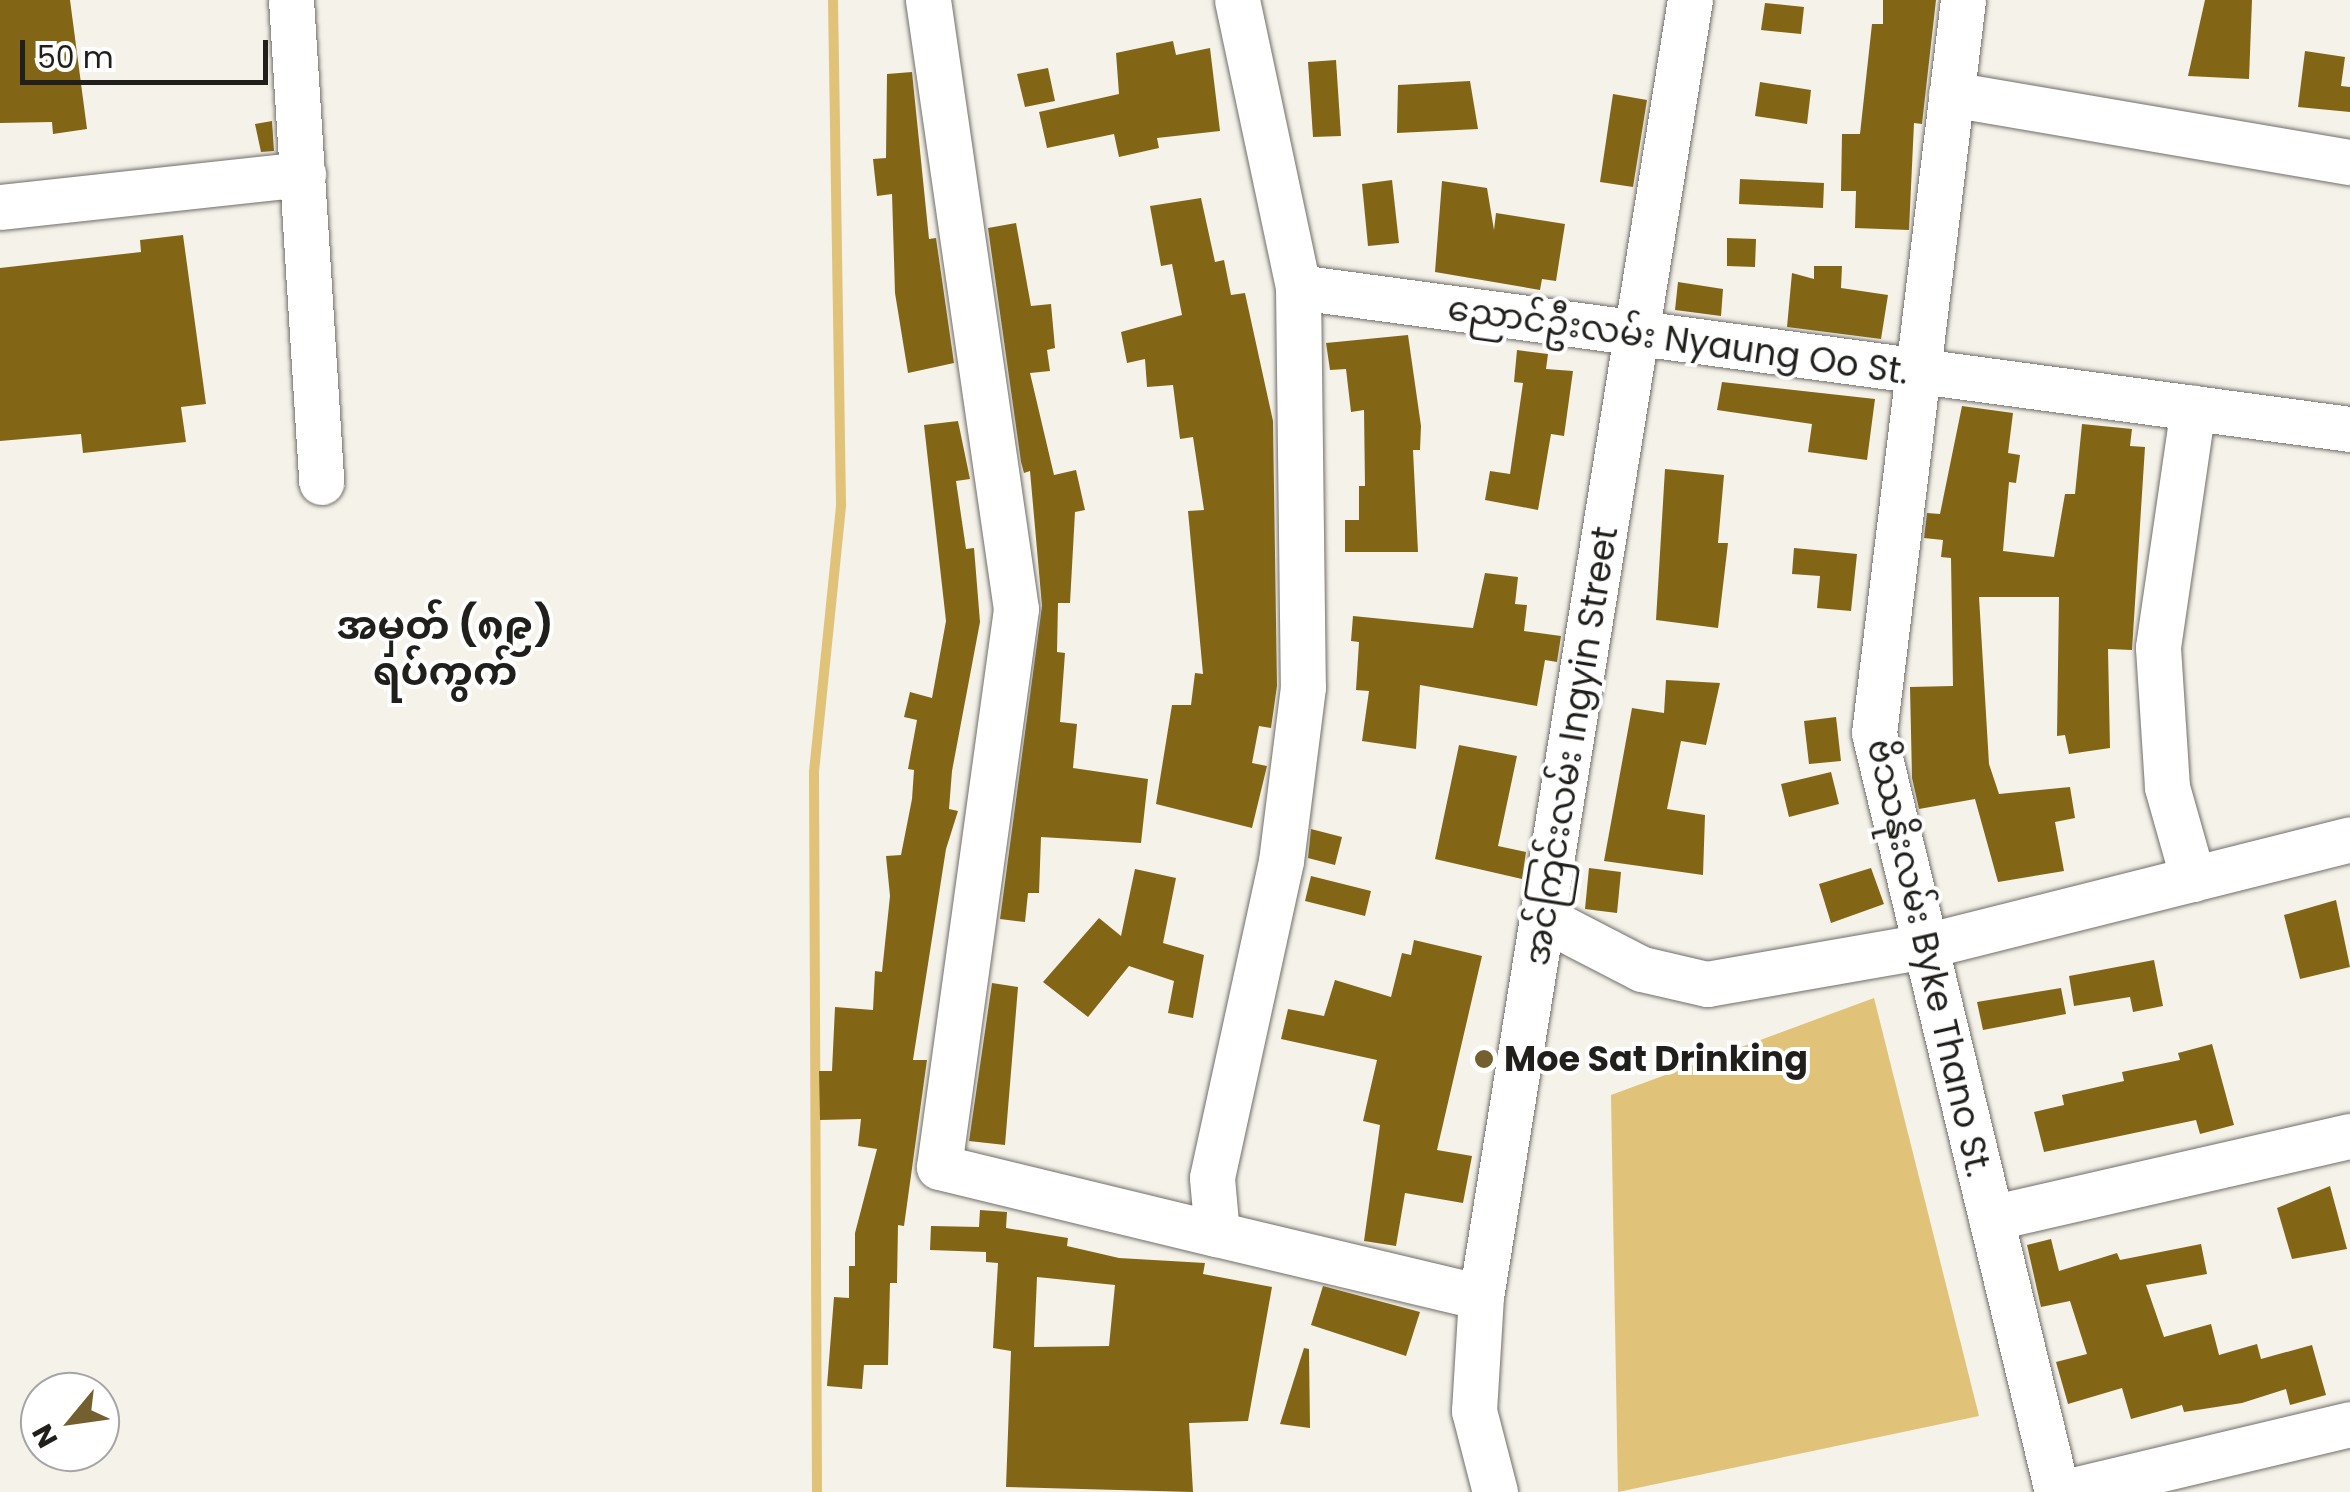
<!DOCTYPE html>
<meta charset="utf-8">
<style>
body{margin:0}
#map{position:relative;width:2350px;height:1492px;overflow:hidden;background:#f5f2ea;font-family:Poppins,"Noto Sans Myanmar",sans-serif}
div>[style]{position:absolute}
[style*='--x']{left:calc(var(--x)*1px);top:calc(var(--y)*1px);width:calc(var(--w)*1px);rotate:calc(var(--a)*1deg)}
.water>*{inset:0;background:#e1c279}
.stream>*{height:10px;margin:-5px;padding:0 5px;transform-origin:5px;border-radius:5px;background:#e1c279}
.building>*{inset:0;background:#826616}
.roads{filter:drop-shadow(0 0 2px #716e68) drop-shadow(0 0 2px #716e68)}
.minor>*{height:45px;margin:-22.5px;padding:0 22.5px;transform-origin:22.5px;border-radius:22.5px;background:#fff}
.dots>*{width:28px;height:28px;translate:-50% -50%;box-sizing:border-box;border:5px solid #fff;border-radius:50%}
span{translate:-50% -50%;white-space:nowrap;text-align:center;line-height:1.15;-webkit-text-stroke:8px #fff;paint-order:stroke}
.street-label{font-size:35px;color:#201f1c}
.poi-label{font-size:35px;color:#201f1c;font-weight:700}
.left{translate:0 -50%;text-align:left}
.quarter-label{font-size:40px;color:#201f1c;font-weight:700}
.north{position:absolute;left:20px;top:1372px;width:100px;height:100px;box-sizing:border-box;background:#fff;border:2px solid #a6a5a4;border-radius:50%;rotate:241deg;font-size:28px;font-weight:700;line-height:40px;text-align:center;color:#201f1c}
.north::after{content:'';display:block;margin:auto;width:35px;height:45px;background:#74602e;clip-path:polygon(50% 0,100% 100%,50% 72%,0 100%)}
.scale{position:absolute;left:20px;top:40px;width:248px;height:45px;box-sizing:border-box;border:5px solid #201f1c;border-top:0;padding-left:12px;font-size:30px;line-height:35px;white-space:nowrap;color:#201f1c;-webkit-text-stroke:8px #fff;paint-order:stroke}
</style>
<div id="map">
<div class="water">
<i style="clip-path:polygon(1874px 998px,1979px 1416px,1618px 1492px,1611px 1095px)"></i>
</div>
<div class="stream">
<i style="--x:817;--y:1492;--w:720;--a:-90.24"></i>
<i style="--x:814;--y:772;--w:269;--a:-84.2"></i>
<i style="--x:841;--y:504;--w:504;--a:-90.91"></i>
</div>
<div class="building">
<i style="clip-path:polygon(0 0,70px 0,87px 129px,53px 134px,52px 122px,0 123px)"></i>
<i style="clip-path:polygon(1883px 0,1936px 0,1922px 124px,1914px 123px,1909px 230px,1855px 228px,1856px 191px,1841px 191px,1842px 134px,1860px 134px,1872px 24px,1883px 24px)"></i>
<i style="clip-path:polygon(2205px 0,2252px 0,2249px 79px,2188px 76px)"></i>
<i style="clip-path:polygon(1765px 3px,1804px 7px,1801px 34px,1761px 30px)"></i>
<i style="clip-path:polygon(1173px 41px,1176px 55px,1210px 48px,1220px 131px,1157px 138px,1159px 148px,1119px 157px,1114px 134px,1047px 148px,1039px 112px,1119px 94px,1116px 53px)"></i>
<i style="clip-path:polygon(2305px 51px,2345px 57px,2341px 86px,2350px 87px,2350px 112px,2298px 107px)"></i>
<i style="clip-path:polygon(1336px 60px,1341px 136px,1313px 137px,1308px 62px)"></i>
<i style="clip-path:polygon(1048px 68px,1055px 101px,1025px 107px,1017px 74px)"></i>
<i style="clip-path:polygon(912px 72px,929px 239px,936px 238px,954px 363px,908px 373px,895px 293px,892px 194px,877px 196px,873px 159px,886px 158px,887px 74px)"></i>
<i style="clip-path:polygon(1470px 81px,1478px 129px,1397px 133px,1398px 85px)"></i>
<i style="clip-path:polygon(1760px 82px,1811px 90px,1807px 124px,1755px 116px)"></i>
<i style="clip-path:polygon(1613px 94px,1647px 100px,1633px 187px,1600px 182px)"></i>
<i style="clip-path:polygon(272px 121px,274px 151px,261px 152px,255px 124px)"></i>
<i style="clip-path:polygon(1740px 179px,1824px 183px,1823px 208px,1739px 204px)"></i>
<i style="clip-path:polygon(1392px 180px,1399px 243px,1368px 246px,1362px 184px)"></i>
<i style="clip-path:polygon(1442px 181px,1487px 188px,1494px 230px,1496px 213px,1565px 224px,1556px 281px,1542px 279px,1540px 290px,1435px 272px)"></i>
<i style="clip-path:polygon(1201px 198px,1215px 262px,1224px 260px,1231px 295px,1245px 293px,1273px 421px,1277px 686px,1271px 728px,1259px 726px,1252px 763px,1267px 766px,1252px 828px,1156px 804px,1172px 705px,1191px 705px,1195px 673px,1203px 674px,1188px 511px,1204px 510px,1193px 437px,1180px 439px,1173px 385px,1147px 387px,1145px 359px,1127px 363px,1121px 332px,1182px 315px,1172px 264px,1161px 266px,1150px 206px)"></i>
<i style="clip-path:polygon(1016px 223px,1031px 306px,1051px 304px,1055px 348px,1047px 350px,1050px 371px,1030px 373px,1054px 475px,1076px 470px,1085px 510px,1075px 512px,1070px 603px,1058px 603px,1057px 652px,1065px 653px,1060px 722px,1077px 724px,1073px 768px,1148px 779px,1141px 843px,1041px 837px,1039px 893px,1028px 893px,1025px 922px,1000px 919px,1042px 606px,1030px 471px,1024px 473px,1021px 462px,988px 228px)"></i>
<i style="clip-path:polygon(183px 235px,206px 404px,181px 407px,186px 442px,83px 453px,81px 434px,0 441px,0 268px,141px 252px,140px 240px)"></i>
<i style="clip-path:polygon(1727px 238px,1756px 239px,1755px 267px,1727px 266px)"></i>
<i style="clip-path:polygon(1814px 266px,1842px 266px,1841px 288px,1888px 295px,1881px 339px,1787px 327px,1792px 273px,1814px 279px)"></i>
<i style="clip-path:polygon(1678px 282px,1723px 289px,1721px 316px,1675px 310px)"></i>
<i style="clip-path:polygon(1408px 335px,1421px 426px,1420px 450px,1413px 450px,1418px 552px,1345px 552px,1345px 520px,1359px 520px,1359px 486px,1365px 486px,1364px 410px,1351px 412px,1346px 369px,1330px 370px,1326px 343px)"></i>
<i style="clip-path:polygon(1517px 350px,1548px 354px,1546px 369px,1573px 371px,1564px 436px,1551px 434px,1538px 510px,1485px 500px,1490px 471px,1510px 474px,1523px 383px,1514px 382px)"></i>
<i style="clip-path:polygon(1722px 382px,1875px 399px,1867px 460px,1808px 452px,1812px 424px,1717px 410px)"></i>
<i style="clip-path:polygon(1962px 406px,2013px 413px,2008px 453px,2020px 455px,2016px 483px,2009px 482px,2003px 551px,2054px 557px,2065px 494px,2075px 494px,2082px 424px,2132px 429px,2130px 446px,2145px 447px,2132px 650px,2108px 649px,2110px 748px,2069px 754px,2065px 735px,2057px 736px,2059px 597px,1979px 597px,1989px 764px,1999px 794px,2070px 787px,2075px 818px,2055px 822px,2064px 871px,1998px 882px,1975px 799px,1919px 809px,1912px 778px,1910px 687px,1953px 686px,1951px 558px,1941px 557px,1943px 540px,1924px 538px,1927px 513px,1940px 514px)"></i>
<i style="clip-path:polygon(958px 421px,970px 479px,956px 481px,966px 549px,974px 548px,980px 622px,952px 771px,949px 809px,958px 811px,946px 849px,913px 1060px,927px 1060px,904px 1226px,898px 1225px,897px 1283px,890px 1283px,888px 1365px,864px 1365px,862px 1389px,827px 1386px,834px 1297px,849px 1298px,849px 1266px,855px 1266px,855px 1233px,877px 1149px,858px 1146px,861px 1119px,820px 1120px,819px 1071px,832px 1071px,835px 1007px,873px 1010px,875px 971px,882px 972px,890px 896px,886px 856px,901px 855px,912px 799px,914px 770px,908px 769px,917px 720px,904px 717px,910px 692px,932px 698px,946px 621px,924px 425px)"></i>
<i style="clip-path:polygon(1665px 469px,1724px 475px,1718px 543px,1728px 543px,1718px 628px,1656px 620px)"></i>
<i style="clip-path:polygon(1794px 548px,1857px 554px,1851px 611px,1817px 608px,1820px 576px,1792px 574px)"></i>
<i style="clip-path:polygon(1485px 573px,1518px 577px,1515px 604px,1527px 605px,1524px 631px,1561px 636px,1557px 662px,1545px 660px,1537px 706px,1420px 685px,1416px 749px,1362px 741px,1369px 691px,1356px 690px,1359px 642px,1351px 641px,1353px 616px,1473px 628px)"></i>
<i style="clip-path:polygon(1666px 680px,1720px 683px,1706px 745px,1681px 741px,1667px 809px,1705px 815px,1703px 875px,1604px 861px,1632px 708px,1664px 713px)"></i>
<i style="clip-path:polygon(1836px 717px,1841px 761px,1809px 764px,1804px 721px)"></i>
<i style="clip-path:polygon(1459px 745px,1517px 756px,1498px 846px,1526px 852px,1522px 879px,1435px 859px)"></i>
<i style="clip-path:polygon(1831px 772px,1839px 804px,1789px 817px,1781px 784px)"></i>
<i style="clip-path:polygon(1311px 829px,1342px 837px,1335px 865px,1308px 858px)"></i>
<i style="clip-path:polygon(1589px 868px,1621px 872px,1617px 913px,1585px 909px)"></i>
<i style="clip-path:polygon(1871px 868px,1884px 904px,1831px 923px,1819px 884px)"></i>
<i style="clip-path:polygon(1135px 869px,1176px 878px,1163px 943px,1204px 955px,1193px 1018px,1168px 1013px,1174px 981px,1129px 966px,1088px 1017px,1043px 982px,1099px 918px,1121px 936px)"></i>
<i style="clip-path:polygon(1311px 876px,1371px 891px,1365px 916px,1305px 901px)"></i>
<i style="clip-path:polygon(2336px 900px,2350px 967px,2300px 979px,2284px 915px)"></i>
<i style="clip-path:polygon(1414px 940px,1482px 956px,1437px 1150px,1472px 1156px,1463px 1203px,1405px 1193px,1396px 1246px,1364px 1241px,1380px 1125px,1363px 1121px,1377px 1060px,1281px 1039px,1288px 1009px,1324px 1016px,1335px 980px,1391px 997px,1402px 953px,1411px 955px)"></i>
<i style="clip-path:polygon(2154px 960px,2163px 1006px,2133px 1012px,2130px 997px,2074px 1006px,2069px 976px)"></i>
<i style="clip-path:polygon(992px 983px,1018px 987px,1005px 1145px,969px 1141px)"></i>
<i style="clip-path:polygon(2061px 988px,2066px 1014px,1983px 1030px,1977px 1002px)"></i>
<i style="clip-path:polygon(2212px 1044px,2234px 1125px,2200px 1134px,2196px 1120px,2044px 1152px,2034px 1112px,2064px 1105px,2062px 1095px,2124px 1081px,2122px 1072px,2180px 1060px,2178px 1053px)"></i>
<i style="clip-path:polygon(2330px 1186px,2347px 1249px,2292px 1259px,2277px 1208px)"></i>
<i style="clip-path:polygon(evenodd,980px 1210px,1007px 1212px,1006px 1228px,1068px 1238px,1067px 1246px,1119px 1258px,1205px 1263px,1203px 1274px,1272px 1287px,1248px 1421px,1189px 1423px,1193px 1492px,1006px 1487px,1011px 1351px,993px 1348px,998px 1263px,986px 1262px,986px 1252px,930px 1250px,931px 1226px,979px 1227px,980px 1210px,1037px 1277px,1115px 1285px,1109px 1346px,1034px 1347px,1037px 1277px)"></i>
<i style="clip-path:polygon(2051px 1239px,2059px 1271px,2117px 1253px,2120px 1260px,2201px 1244px,2207px 1274px,2146px 1285px,2164px 1337px,2211px 1324px,2219px 1355px,2257px 1344px,2261px 1359px,2312px 1345px,2326px 1395px,2290px 1405px,2286px 1389px,2242px 1403px,2184px 1412px,2182px 1405px,2131px 1419px,2122px 1388px,2068px 1404px,2056px 1362px,2087px 1354px,2070px 1301px,2041px 1307px,2027px 1245px)"></i>
<i style="clip-path:polygon(1323px 1286px,1420px 1312px,1406px 1356px,1311px 1325px)"></i>
<i style="clip-path:polygon(1304px 1348px,1309px 1349px,1310px 1428px,1280px 1424px)"></i>
</div>
<div class="roads">
<div class="minor">
<i style="--x:291;--y:0;--w:483;--a:86.4"></i>
<i style="--x:928;--y:0;--w:615;--a:81.78"></i>
<i style="--x:1016;--y:609;--w:563;--a:97.86"></i>
<i style="--x:939;--y:1167;--w:286;--a:13.6"></i>
<i style="--x:1237;--y:0;--w:293;--a:78"></i>
<i style="--x:1298;--y:287;--w:1062;--a:7.69"></i>
<i style="--x:1963;--y:0;--w:738;--a:96.92"></i>
<i style="--x:1874;--y:733;--w:781;--a:76.44"></i>
<i style="--x:1951;--y:94;--w:405;--a:9.7"></i>
<i style="--x:0;--y:207;--w:305;--a:-6.2"></i>
<i style="--x:1298;--y:287;--w:400;--a:89.3"></i>
<i style="--x:1303;--y:687;--w:175;--a:97.2"></i>
<i style="--x:1281;--y:861;--w:324;--a:102.3"></i>
<i style="--x:1212;--y:1178;--w:56;--a:84.9"></i>
<i style="--x:1217;--y:1234;--w:271;--a:13.4"></i>
<i style="--x:2193;--y:879;--w:96;--a:-105.8"></i>
<i style="--x:2167;--y:787;--w:140;--a:-93.7"></i>
<i style="--x:2158;--y:647;--w:242;--a:-81.7"></i>
<i style="--x:1543;--y:918;--w:111;--a:27.3"></i>
<i style="--x:1642;--y:969;--w:67;--a:13"></i>
<i style="--x:1707;--y:984;--w:221;--a:-9.9"></i>
<i style="--x:1925;--y:946;--w:438;--a:-14.1"></i>
<i style="--x:1991;--y:1218;--w:368;--a:-12.9"></i>
<i style="--x:1495;--y:1492;--w:84;--a:-104.5"></i>
<i style="--x:1474;--y:1411;--w:114;--a:-86.5"></i>
<i style="--x:1481;--y:1297;--w:1314;--a:-80.85"></i>
<i style="--x:2065;--y:1492;--w:293;--a:-13.4"></i>
</div>
</div>
<div class="dots">
<i style="left:1484px;top:1059px;background:#74602e"></i>
</div>
<div class="street-label">
<span style="left:1678px;top:340px;rotate:8deg">ညောင်ဦးလမ်း Nyaung Oo St.</span>
<span style="left:1571px;top:746px;rotate:-81deg">အင်ကြင်းလမ်း Ingyin Street</span>
<span style="left:1929px;top:958px;rotate:77deg">ဗိဿနိုးလမ်း Byke Thano St.</span>
</div>
<div class="poi-label">
<span class="left" style="left:1504px;top:1059px">Moe Sat Drinking</span>
</div>
<div class="quarter-label">
<span style="left:445px;top:648px">အမှတ် (၈၉)<br>ရပ်ကွက်</span>
</div>
<div class="north">N</div>
<div class="scale">50 m</div>
</div>
